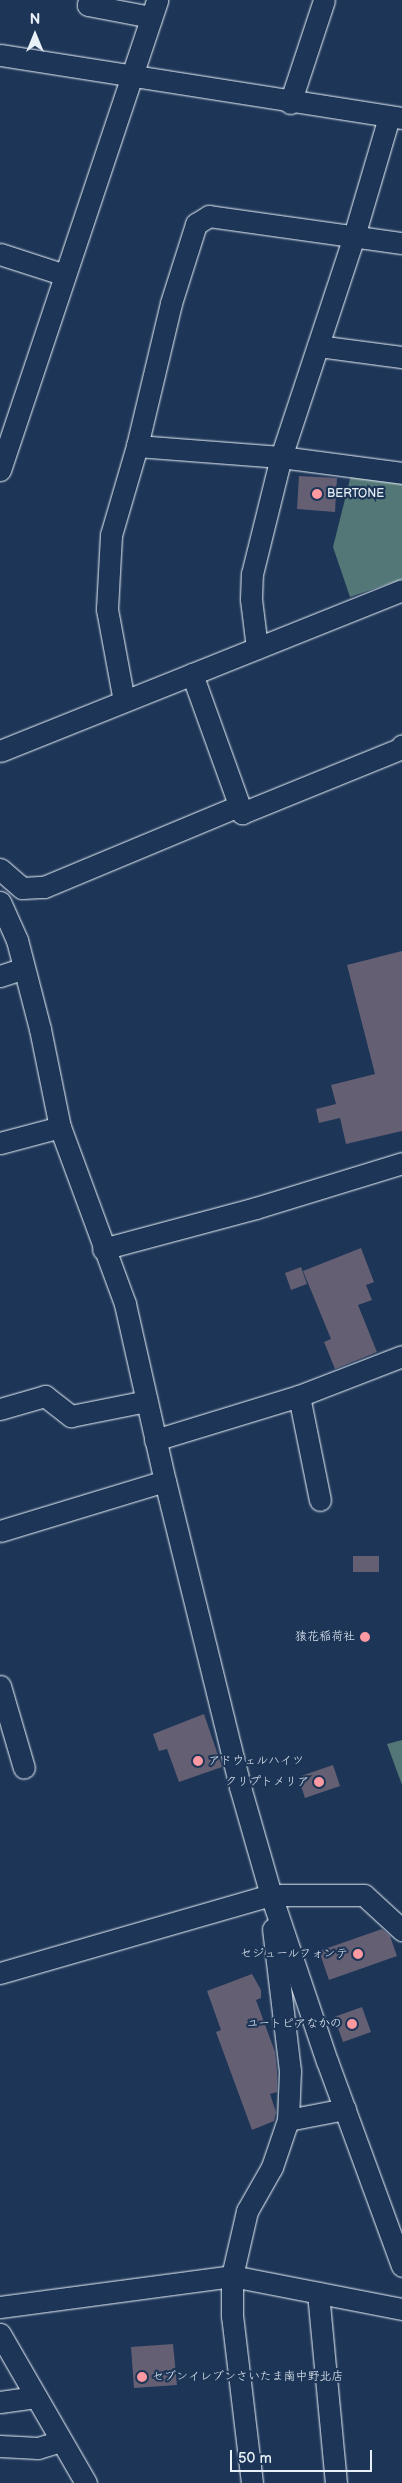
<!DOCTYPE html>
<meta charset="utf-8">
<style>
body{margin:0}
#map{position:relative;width:402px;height:2483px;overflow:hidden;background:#1d3557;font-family:"Balsamiq Sans","Klee One",sans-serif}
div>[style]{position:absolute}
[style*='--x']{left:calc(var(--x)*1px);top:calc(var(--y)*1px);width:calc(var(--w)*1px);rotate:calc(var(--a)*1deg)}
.green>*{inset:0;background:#537676}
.building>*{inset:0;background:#645f73}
.roads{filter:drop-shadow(0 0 1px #e8f1f8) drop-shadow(0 0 1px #e8f1f8)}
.minor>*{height:21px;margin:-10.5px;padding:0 10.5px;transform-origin:10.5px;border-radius:10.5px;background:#1d3557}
.dots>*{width:14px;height:14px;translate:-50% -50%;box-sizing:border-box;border:2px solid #1d3557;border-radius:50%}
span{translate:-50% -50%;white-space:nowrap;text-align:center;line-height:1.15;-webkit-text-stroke:4.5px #1d3557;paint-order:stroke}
.poi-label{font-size:12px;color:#e8f1f8}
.left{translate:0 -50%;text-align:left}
.right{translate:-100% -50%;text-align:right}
.north{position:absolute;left:10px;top:10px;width:50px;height:50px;-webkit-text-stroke:4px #1d3557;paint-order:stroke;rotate:0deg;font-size:14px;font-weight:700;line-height:20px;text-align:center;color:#e8f1f8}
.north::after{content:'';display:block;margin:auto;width:18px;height:22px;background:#e8f1f8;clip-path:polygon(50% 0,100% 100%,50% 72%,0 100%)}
.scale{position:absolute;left:230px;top:2450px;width:142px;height:22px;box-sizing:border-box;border:2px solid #e8f1f8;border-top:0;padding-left:6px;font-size:15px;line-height:18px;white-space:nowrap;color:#e8f1f8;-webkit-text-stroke:4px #1d3557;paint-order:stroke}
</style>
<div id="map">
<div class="green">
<i style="clip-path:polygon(351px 475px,402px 482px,402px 579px,350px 597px,333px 547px)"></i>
<i style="clip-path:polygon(402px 1740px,402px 1785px,387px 1744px)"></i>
</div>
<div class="building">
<i style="clip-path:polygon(299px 476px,337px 478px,335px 512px,297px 509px)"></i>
<i style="clip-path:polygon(402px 951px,402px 1131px,346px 1144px,340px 1118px,319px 1123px,316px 1109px,336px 1104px,331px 1085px,375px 1074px,347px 965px)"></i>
<i style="clip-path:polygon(361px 1248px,374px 1282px,366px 1285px,372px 1300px,358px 1305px,377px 1352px,335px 1369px,324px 1342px,331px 1339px,303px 1271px)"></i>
<i style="clip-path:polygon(301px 1267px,307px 1284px,291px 1290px,285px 1273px)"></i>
<i style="clip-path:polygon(353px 1556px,379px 1556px,379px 1572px,353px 1572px)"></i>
<i style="clip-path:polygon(204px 1714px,222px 1767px,179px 1782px,167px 1749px,159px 1751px,153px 1734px)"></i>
<i style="clip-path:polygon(333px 1765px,340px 1786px,305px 1798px,298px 1777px)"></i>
<i style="clip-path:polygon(382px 1929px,390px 1936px,397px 1956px,329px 1980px,319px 1951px)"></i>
<i style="clip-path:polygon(252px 1974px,261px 1990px,261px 1998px,256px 2000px,275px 2052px,277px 2071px,277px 2092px,270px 2094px,276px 2112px,274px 2121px,252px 2130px,216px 2032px,221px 2030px,207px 1991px)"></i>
<i style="clip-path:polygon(362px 2007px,371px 2032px,343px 2042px,334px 2017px)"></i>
<i style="clip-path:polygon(173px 2344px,177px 2385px,134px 2388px,131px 2347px)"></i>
</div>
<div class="roads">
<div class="minor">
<i style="--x:89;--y:0;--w:5;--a:101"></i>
<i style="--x:88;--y:5;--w:64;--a:10.8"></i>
<i style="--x:0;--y:55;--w:407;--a:8.9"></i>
<i style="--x:290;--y:103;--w:108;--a:-71.7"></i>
<i style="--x:0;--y:254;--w:68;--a:17.9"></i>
<i style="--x:318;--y:346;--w:85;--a:7.5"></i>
<i style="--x:137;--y:446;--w:147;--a:-76.6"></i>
<i style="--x:171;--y:303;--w:83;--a:-72.4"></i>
<i style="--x:196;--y:224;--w:15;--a:-32"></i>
<i style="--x:209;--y:216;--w:195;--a:8"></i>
<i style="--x:0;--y:470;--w:496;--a:-71.5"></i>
<i style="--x:257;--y:648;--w:49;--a:-97"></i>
<i style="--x:251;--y:599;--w:25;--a:-88"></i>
<i style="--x:252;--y:574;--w:121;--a:-76.1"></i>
<i style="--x:281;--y:457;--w:233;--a:-71.7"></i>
<i style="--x:354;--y:236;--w:124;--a:-73.6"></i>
<i style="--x:192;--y:674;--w:148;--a:70.2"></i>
<i style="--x:242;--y:813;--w:170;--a:-22.1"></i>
<i style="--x:400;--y:749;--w:4;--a:-63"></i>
<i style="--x:124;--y:701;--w:94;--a:-100.5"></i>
<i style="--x:107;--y:609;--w:74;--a:-86.9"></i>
<i style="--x:111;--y:535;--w:93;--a:-73.7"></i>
<i style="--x:137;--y:446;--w:144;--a:4.4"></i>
<i style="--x:281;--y:457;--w:122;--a:7.5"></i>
<i style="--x:0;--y:751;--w:433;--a:-21.8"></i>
<i style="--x:0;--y:869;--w:29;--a:41"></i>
<i style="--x:22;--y:888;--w:22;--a:-3"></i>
<i style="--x:44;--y:887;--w:211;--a:-22.6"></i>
<i style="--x:0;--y:902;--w:42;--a:65.9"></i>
<i style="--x:17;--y:940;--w:92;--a:75.5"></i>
<i style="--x:40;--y:1029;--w:100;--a:78.5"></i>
<i style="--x:60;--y:1127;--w:189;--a:69.8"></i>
<i style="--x:125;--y:1304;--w:181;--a:77.3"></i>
<i style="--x:165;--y:1481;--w:315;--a:76.2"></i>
<i style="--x:240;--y:1787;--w:112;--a:74"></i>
<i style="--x:271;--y:1895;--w:175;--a:71.4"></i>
<i style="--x:327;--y:2061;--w:218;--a:69.9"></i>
<i style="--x:0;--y:976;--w:25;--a:-18"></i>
<i style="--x:0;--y:1143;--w:62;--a:-14.9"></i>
<i style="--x:103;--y:1249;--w:158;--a:-15"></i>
<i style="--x:256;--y:1208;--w:153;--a:-17.1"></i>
<i style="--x:299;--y:1396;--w:106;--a:78.6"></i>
<i style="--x:0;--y:1409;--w:47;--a:-16.1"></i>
<i style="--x:45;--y:1396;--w:33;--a:38"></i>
<i style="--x:71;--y:1416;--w:77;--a:-11.2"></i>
<i style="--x:155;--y:1440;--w:151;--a:-17"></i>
<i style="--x:299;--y:1396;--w:110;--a:-21.2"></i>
<i style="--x:0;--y:1531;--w:172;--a:-16.9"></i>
<i style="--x:0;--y:1686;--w:85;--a:73.7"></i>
<i style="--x:0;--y:1973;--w:282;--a:-16.1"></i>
<i style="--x:271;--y:1895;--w:93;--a:0"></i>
<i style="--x:364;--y:1895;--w:52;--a:42.6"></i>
<i style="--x:288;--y:2120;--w:58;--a:-10.9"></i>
<i style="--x:318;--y:2293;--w:191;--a:84.6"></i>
<i style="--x:0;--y:2307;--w:234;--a:-7.6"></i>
<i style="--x:232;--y:2276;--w:173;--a:11"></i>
<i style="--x:0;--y:2334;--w:172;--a:60"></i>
<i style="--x:0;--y:2402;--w:36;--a:-8"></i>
<i style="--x:0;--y:2446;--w:38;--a:3"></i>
<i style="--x:38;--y:2448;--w:24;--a:-17"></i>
<i style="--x:252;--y:2483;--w:168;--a:-96.8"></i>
<i style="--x:232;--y:2316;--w:40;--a:-90"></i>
<i style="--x:232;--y:2276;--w:67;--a:-77"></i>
<i style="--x:247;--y:2211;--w:51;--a:-60.4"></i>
<i style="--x:272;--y:2167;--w:50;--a:-71.2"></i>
<i style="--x:288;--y:2120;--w:49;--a:-87.7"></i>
<i style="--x:290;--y:2071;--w:143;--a:-96.8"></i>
</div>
</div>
<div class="dots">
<i style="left:317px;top:494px;background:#ff9aa2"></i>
<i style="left:365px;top:1637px;background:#ff9aa2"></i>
<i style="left:198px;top:1761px;background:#ff9aa2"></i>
<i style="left:319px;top:1782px;background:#ff9aa2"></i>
<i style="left:358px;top:1954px;background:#ff9aa2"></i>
<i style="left:352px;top:2024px;background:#ff9aa2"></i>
<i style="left:142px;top:2377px;background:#ff9aa2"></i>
</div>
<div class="poi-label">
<span class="left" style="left:327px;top:494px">BERTONE</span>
<span class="right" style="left:355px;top:1637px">猿花稲荷社</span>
<span class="left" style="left:208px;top:1761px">アドウェルハイツ</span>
<span class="right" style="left:309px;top:1782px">クリプトメリア</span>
<span class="right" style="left:348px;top:1954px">セジュールフォンテ</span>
<span class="right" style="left:342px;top:2024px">ユートピアなかの</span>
<span class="left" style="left:152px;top:2377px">セブンイレブンさいたま南中野北店</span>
</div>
<div class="north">N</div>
<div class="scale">50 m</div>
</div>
